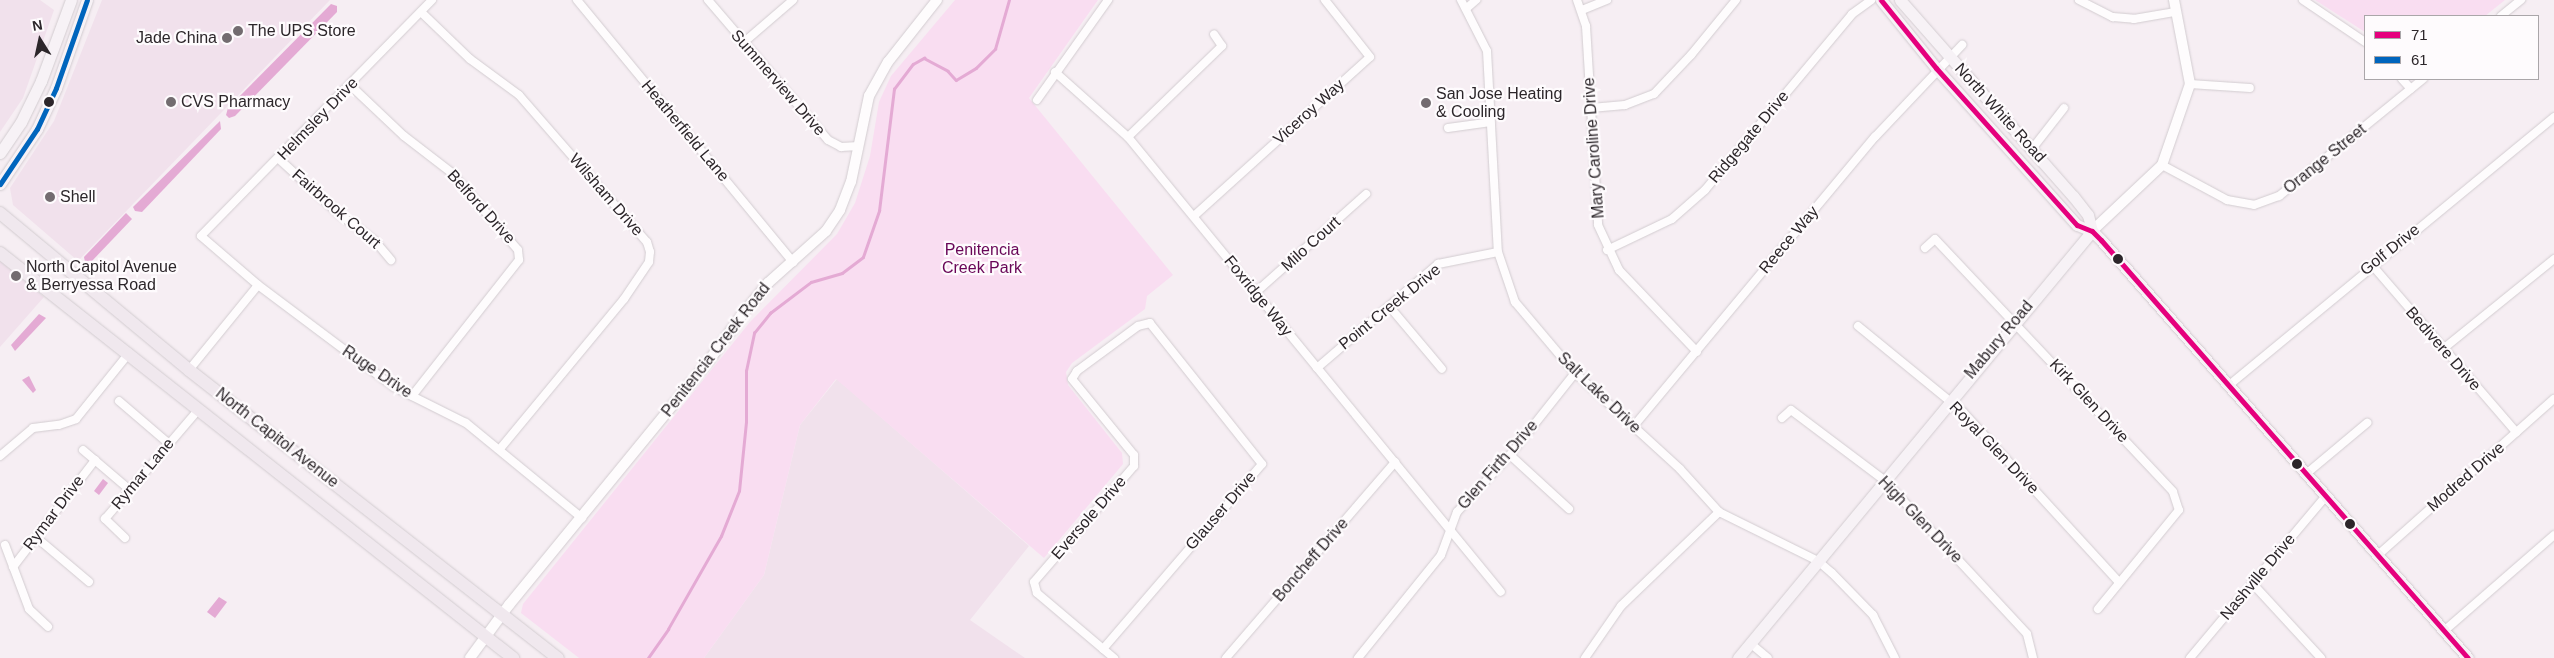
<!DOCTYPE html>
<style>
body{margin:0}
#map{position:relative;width:2554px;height:658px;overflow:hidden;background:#f6eef3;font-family:Helvetica,sans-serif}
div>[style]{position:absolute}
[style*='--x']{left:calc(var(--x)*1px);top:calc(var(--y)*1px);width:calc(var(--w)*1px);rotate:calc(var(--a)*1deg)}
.built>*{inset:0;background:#f1e1ec}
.green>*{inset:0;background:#f9ddf1}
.water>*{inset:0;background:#e4aad4}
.stream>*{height:2.5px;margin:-1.25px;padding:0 1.25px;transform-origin:1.25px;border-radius:1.25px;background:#e4aad4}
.roads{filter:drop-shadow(0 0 1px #d2ccd0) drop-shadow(0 0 1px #d2ccd0)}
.minor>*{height:8px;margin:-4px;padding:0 4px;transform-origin:4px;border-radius:4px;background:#fefcfd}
.tertiary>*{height:10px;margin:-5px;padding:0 5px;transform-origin:5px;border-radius:5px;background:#fefcfd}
.secondary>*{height:11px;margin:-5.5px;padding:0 5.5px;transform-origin:5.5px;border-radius:5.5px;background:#f7f2f6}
.primary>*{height:12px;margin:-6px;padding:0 6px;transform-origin:6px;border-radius:6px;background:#f0e8ee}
.bus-1>*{height:5px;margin:-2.5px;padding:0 2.5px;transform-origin:2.5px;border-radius:2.5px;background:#e5007d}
.bus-2>*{height:5px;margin:-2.5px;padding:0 2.5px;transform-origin:2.5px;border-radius:2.5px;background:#0065bd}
.dots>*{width:14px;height:14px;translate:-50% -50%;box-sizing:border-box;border:2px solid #fefbfd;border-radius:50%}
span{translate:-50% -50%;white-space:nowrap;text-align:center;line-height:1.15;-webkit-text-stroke:4.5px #fefbfd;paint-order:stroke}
.poi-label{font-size:16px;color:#2c262a}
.left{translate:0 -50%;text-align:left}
.right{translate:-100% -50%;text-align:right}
.street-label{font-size:16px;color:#2c262a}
.park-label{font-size:16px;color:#680557}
.legend{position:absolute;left:2364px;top:15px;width:175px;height:65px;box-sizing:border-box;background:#fefbfd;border:1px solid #aaa6a9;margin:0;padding:6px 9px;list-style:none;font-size:15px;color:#2c262a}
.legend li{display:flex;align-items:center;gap:10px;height:25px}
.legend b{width:25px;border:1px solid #aaa6a9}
.north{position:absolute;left:15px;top:15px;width:50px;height:50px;-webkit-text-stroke:4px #fefbfd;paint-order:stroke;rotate:350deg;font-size:14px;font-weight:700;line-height:20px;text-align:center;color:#2c262a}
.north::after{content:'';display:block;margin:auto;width:18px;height:22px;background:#2c262a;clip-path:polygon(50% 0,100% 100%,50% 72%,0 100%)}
</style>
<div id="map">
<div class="built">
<i style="clip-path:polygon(0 0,40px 0,54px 10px,23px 98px,0 132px)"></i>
<i style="clip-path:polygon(102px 0,330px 0,78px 261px,13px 205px,10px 188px,54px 121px)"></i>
<i style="clip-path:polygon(0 261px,44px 297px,0 347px)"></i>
<i style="clip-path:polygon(837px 379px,1029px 546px,970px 620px,1025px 658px,704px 658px,764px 575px,800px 425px)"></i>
</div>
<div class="green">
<i style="clip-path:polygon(955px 0,1098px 0,1029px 98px,1173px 275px,1147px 296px,1145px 309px,1072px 363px,1066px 372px,1068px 385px,1122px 453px,1123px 464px,1044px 558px,836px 379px,800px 425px,764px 575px,704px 658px,579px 658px,521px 613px,523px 604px,750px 322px,837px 234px,855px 203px,870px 156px,879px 102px,891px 76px)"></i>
<i style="clip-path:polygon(2315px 0,2505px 0,2485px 16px,2365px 16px,2365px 32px)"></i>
</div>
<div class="water">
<i style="clip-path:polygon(331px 4px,337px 6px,337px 12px,235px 116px,229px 118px,226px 115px,228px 108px)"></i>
<i style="clip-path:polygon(220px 121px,221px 129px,142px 212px,135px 211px,133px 207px)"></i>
<i style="clip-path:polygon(126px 213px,132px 219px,91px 262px,85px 262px,84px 257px)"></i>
<i style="clip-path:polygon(39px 314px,46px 318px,15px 351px,11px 345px)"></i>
<i style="clip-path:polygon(29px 376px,36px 390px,33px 393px,22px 380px)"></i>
<i style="clip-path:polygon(103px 479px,108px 483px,99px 495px,94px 491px)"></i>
<i style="clip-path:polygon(219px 597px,227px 602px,215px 618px,207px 612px)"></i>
</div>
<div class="stream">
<i style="--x:648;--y:658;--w:35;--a:-55"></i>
<i style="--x:668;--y:629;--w:107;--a:-60.3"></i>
<i style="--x:721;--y:536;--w:48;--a:-68.2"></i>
<i style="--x:739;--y:491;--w:69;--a:-84.2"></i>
<i style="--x:746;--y:422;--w:51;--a:-90"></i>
<i style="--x:746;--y:371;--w:39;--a:-78"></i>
<i style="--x:754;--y:333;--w:26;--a:-51"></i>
<i style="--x:770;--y:313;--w:51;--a:-37.1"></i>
<i style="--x:811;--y:282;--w:32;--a:-16"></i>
<i style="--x:842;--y:273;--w:26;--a:-37"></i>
<i style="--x:863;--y:257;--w:49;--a:-70.8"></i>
<i style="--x:879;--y:211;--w:123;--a:-83"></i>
<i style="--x:894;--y:89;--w:31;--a:-53"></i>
<i style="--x:913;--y:64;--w:13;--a:-29"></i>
<i style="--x:924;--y:58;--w:27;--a:28"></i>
<i style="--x:948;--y:71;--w:12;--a:48"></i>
<i style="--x:956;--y:80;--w:23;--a:-31"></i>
<i style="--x:976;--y:68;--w:27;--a:-45"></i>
<i style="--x:995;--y:49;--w:51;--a:-74.1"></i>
</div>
<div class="roads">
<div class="minor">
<i style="--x:432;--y:0;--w:330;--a:134.4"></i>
<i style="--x:201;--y:236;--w:75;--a:40.7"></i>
<i style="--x:258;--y:285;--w:170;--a:36.9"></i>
<i style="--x:394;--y:387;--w:80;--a:26.6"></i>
<i style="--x:466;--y:423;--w:150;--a:39.3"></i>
<i style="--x:577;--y:0;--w:340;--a:50.5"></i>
<i style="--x:708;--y:0;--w:184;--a:49.4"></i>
<i style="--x:828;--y:140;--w:15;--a:28"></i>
<i style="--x:841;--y:147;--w:18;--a:-3"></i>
<i style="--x:1461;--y:0;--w:57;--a:63"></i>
<i style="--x:1487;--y:51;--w:201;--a:86.9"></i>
<i style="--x:1498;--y:252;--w:53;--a:71.2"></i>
<i style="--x:1515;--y:302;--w:93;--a:49.8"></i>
<i style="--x:1575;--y:373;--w:142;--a:42.4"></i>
<i style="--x:1680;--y:469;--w:58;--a:47.8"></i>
<i style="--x:1719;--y:512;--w:110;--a:26.3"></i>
<i style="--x:1818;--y:561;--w:18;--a:41"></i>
<i style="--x:1832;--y:573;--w:59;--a:45.7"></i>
<i style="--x:1873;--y:615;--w:48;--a:62.9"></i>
<i style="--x:1577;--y:0;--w:28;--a:71"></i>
<i style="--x:1586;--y:26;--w:199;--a:86.5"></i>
<i style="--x:1598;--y:225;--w:50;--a:65"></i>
<i style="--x:1619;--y:270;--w:113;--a:46.4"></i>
<i style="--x:2079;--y:0;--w:38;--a:27"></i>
<i style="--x:2113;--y:17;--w:21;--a:5"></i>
<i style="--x:2134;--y:19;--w:42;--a:-9.7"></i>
<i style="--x:2303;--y:0;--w:75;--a:34.1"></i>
<i style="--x:1468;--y:7;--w:11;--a:-41"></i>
<i style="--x:1582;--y:10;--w:27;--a:-22"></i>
<i style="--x:421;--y:12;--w:68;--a:43.8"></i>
<i style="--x:470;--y:59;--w:61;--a:36.3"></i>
<i style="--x:519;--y:95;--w:195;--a:49"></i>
<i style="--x:647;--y:242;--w:10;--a:73"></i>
<i style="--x:650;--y:252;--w:10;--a:96"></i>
<i style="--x:649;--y:262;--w:45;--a:124"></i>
<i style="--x:624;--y:299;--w:195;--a:129.6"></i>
<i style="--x:2501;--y:16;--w:26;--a:-39"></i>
<i style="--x:743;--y:43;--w:66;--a:-40.7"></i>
<i style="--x:1055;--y:72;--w:98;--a:41.7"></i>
<i style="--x:1128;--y:137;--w:588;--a:50.66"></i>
<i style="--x:2402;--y:79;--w:13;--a:48"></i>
<i style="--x:2190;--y:84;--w:60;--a:3.8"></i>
<i style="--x:350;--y:85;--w:74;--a:43.4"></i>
<i style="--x:404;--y:136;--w:61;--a:37.6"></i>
<i style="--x:452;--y:173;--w:101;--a:49.4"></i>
<i style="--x:518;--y:250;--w:10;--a:84"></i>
<i style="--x:519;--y:260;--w:173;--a:128.2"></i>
<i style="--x:1037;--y:100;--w:123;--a:-54.6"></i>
<i style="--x:1591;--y:108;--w:34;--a:-5"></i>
<i style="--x:1625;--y:105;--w:31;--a:-21"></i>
<i style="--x:1654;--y:94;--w:54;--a:-46.5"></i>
<i style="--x:1691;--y:55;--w:71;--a:-50.7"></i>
<i style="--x:1448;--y:128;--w:43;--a:-7.9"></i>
<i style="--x:1128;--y:137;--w:131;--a:-44.1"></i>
<i style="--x:1222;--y:46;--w:14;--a:-124"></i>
<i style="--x:2032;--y:149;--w:52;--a:-52"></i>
<i style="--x:279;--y:159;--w:81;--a:42.5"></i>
<i style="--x:339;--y:214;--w:45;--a:36.9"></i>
<i style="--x:375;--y:241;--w:25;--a:50"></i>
<i style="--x:2162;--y:165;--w:74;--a:28.3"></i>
<i style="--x:2227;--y:200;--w:27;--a:10"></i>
<i style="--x:2254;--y:205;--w:27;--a:-20"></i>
<i style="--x:2279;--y:196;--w:186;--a:-39.1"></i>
<i style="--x:1194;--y:216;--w:237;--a:-42.1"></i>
<i style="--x:1370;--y:57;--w:73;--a:-128.3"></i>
<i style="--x:1925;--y:248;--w:13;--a:-42"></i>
<i style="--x:1935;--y:239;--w:347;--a:46.7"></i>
<i style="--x:2173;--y:492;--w:19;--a:72"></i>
<i style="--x:2179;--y:510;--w:128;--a:129.3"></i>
<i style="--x:1607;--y:250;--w:72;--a:-25.5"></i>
<i style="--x:1672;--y:219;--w:44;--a:-41.3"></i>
<i style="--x:1705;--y:190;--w:229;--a:-50.1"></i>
<i style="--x:1852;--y:14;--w:24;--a:-36"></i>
<i style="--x:2372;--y:265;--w:221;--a:49.2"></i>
<i style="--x:1255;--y:293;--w:149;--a:-41.7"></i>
<i style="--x:1389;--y:306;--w:82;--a:49.9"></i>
<i style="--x:1858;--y:326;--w:136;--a:39.3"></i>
<i style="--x:1963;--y:412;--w:231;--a:47.5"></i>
<i style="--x:2443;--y:349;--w:143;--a:-39"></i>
<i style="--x:1317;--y:368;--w:160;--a:-40.7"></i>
<i style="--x:1438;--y:264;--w:61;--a:-11.3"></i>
<i style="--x:189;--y:370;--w:109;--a:-50.9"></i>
<i style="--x:2228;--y:386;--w:423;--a:-39.5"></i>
<i style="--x:119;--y:401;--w:65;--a:40.6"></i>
<i style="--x:1782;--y:418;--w:12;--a:-42"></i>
<i style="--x:1791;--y:410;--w:116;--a:37"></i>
<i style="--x:1884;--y:480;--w:210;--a:47.1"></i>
<i style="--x:2027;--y:634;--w:25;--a:76"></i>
<i style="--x:1633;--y:427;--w:378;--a:-50.2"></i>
<i style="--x:1875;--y:137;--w:127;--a:-46.6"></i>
<i style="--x:83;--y:450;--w:62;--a:40.4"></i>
<i style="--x:1510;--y:455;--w:80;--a:42.5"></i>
<i style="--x:0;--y:456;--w:43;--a:-40.3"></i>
<i style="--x:33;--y:428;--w:26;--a:-7"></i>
<i style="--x:59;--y:425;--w:18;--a:-19"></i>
<i style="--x:76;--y:419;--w:85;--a:-51.2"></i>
<i style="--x:2306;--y:474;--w:80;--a:-39.9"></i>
<i style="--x:37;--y:538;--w:68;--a:40.2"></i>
<i style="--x:125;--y:538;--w:28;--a:-136"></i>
<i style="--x:105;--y:519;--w:145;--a:-49.5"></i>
<i style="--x:5;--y:545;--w:68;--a:69.4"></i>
<i style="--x:29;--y:609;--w:26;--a:43"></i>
<i style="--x:2378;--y:555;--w:235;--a:-41.6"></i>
<i style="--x:13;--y:567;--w:135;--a:-52.5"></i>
<i style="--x:2252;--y:583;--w:102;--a:47.4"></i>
<i style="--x:2444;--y:631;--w:146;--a:-41.1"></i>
<i style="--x:1750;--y:643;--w:23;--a:40"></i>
<i style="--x:1103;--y:649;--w:244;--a:-49.3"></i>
<i style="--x:1262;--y:464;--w:180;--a:-128.5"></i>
<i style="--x:1150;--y:323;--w:12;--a:166"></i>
<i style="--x:1138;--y:326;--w:76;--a:143.6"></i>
<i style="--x:1077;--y:371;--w:9;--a:122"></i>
<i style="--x:1072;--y:379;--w:98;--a:50.8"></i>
<i style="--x:1134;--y:455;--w:11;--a:90"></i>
<i style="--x:1134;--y:466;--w:153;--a:130.8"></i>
<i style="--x:1034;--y:582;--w:11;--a:75"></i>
<i style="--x:1037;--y:593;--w:101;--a:40.2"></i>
<i style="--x:1226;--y:658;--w:259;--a:-49.2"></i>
<i style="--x:1358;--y:658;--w:132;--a:-51.1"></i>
<i style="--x:1441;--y:555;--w:46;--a:-69.6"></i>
<i style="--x:1457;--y:512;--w:78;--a:-47.1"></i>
<i style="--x:1510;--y:455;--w:105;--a:-51.6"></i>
<i style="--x:1585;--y:658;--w:63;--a:-55.3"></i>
<i style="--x:1621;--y:606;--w:136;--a:-43.8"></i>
<i style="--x:2190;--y:658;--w:212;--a:-50"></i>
</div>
<div class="tertiary">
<i style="--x:2092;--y:231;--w:96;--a:-43.3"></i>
<i style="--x:2162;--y:165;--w:86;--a:-70.9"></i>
<i style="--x:2190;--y:84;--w:86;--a:-100.8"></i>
<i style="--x:470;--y:658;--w:66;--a:-53.7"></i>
<i style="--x:509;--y:605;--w:314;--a:-50.7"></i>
<i style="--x:708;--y:362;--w:57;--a:-54.3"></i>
<i style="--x:741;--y:316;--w:43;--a:-50.7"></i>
<i style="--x:768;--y:283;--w:78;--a:-41.9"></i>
<i style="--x:826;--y:231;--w:25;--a:-56"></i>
<i style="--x:840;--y:210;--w:30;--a:-69"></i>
<i style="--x:851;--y:182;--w:88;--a:-78.2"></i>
<i style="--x:869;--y:96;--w:39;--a:-61"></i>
<i style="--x:888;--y:62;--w:79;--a:-51.7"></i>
</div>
<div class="secondary">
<i style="--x:1881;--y:0;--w:87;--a:51"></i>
<i style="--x:1936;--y:68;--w:211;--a:48.1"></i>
<i style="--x:2077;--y:225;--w:16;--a:22"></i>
<i style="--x:2092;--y:231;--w:13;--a:45"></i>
<i style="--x:2101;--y:240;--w:556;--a:48.72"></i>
<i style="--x:1900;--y:0;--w:261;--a:48.6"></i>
<i style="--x:2073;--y:196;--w:24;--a:52"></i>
<i style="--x:2088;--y:215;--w:16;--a:76"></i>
<i style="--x:0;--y:153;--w:37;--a:-56"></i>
<i style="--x:21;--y:122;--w:46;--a:-64"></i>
<i style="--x:41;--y:81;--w:86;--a:-69.7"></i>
<i style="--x:0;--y:184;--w:66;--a:-56.1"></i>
<i style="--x:37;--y:129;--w:45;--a:-65.1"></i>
<i style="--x:56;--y:88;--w:93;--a:-70.6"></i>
<i style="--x:1738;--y:658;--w:555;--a:-50.34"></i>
</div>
<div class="primary">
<i style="--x:0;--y:213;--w:246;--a:39.7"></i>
<i style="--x:189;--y:370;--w:468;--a:38"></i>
<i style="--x:0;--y:253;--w:654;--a:38.29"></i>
</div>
</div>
<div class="bus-1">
<i style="--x:1881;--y:0;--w:87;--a:51"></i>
<i style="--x:1936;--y:68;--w:211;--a:48.1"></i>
<i style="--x:2077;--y:225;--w:16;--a:22"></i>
<i style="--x:2092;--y:231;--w:13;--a:45"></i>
<i style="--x:2101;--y:240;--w:556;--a:48.72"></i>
</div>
<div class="bus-2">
<i style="--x:0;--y:184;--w:66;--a:-56.1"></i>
<i style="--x:37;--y:129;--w:45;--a:-65.1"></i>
<i style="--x:56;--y:88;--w:93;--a:-70.6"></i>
</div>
<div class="dots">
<i style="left:238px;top:31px;background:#736c70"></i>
<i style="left:227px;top:38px;background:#736c70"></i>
<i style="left:49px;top:102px;background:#2c262a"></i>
<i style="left:171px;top:102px;background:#736c70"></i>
<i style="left:1426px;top:103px;background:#736c70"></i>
<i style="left:50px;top:197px;background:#736c70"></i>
<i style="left:2118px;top:259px;background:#2c262a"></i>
<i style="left:16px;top:276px;background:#736c70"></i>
<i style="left:2297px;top:464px;background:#2c262a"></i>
<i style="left:2350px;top:524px;background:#2c262a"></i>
</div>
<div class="poi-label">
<span class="left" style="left:248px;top:31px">The UPS Store</span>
<span class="right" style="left:217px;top:38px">Jade China</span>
<span class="left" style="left:1436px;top:103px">San Jose Heating<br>&amp; Cooling</span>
<span class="left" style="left:181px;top:102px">CVS Pharmacy</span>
<span class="left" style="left:60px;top:197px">Shell</span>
<span class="left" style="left:26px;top:276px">North Capitol Avenue<br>&amp; Berryessa Road</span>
</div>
<div class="street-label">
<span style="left:778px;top:83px;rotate:49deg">Summerview Drive</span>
<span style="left:1309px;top:112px;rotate:-42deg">Viceroy Way</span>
<span style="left:2000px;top:113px;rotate:48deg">North White Road</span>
<span style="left:318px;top:119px;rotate:-46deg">Helmsley Drive</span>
<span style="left:685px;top:131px;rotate:50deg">Heatherfield Lane</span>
<span style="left:1749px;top:137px;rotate:-50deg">Ridgegate Drive</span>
<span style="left:1594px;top:148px;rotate:-94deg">Mary Caroline Drive</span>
<span style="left:2325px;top:159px;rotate:-39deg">Orange Street</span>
<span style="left:606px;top:195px;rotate:49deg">Wilsham Drive</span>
<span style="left:481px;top:207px;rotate:48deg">Belford Drive</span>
<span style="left:336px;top:209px;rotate:41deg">Fairbrook Court</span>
<span style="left:1789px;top:240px;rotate:-50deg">Reece Way</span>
<span style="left:1311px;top:244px;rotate:-42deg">Milo Court</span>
<span style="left:2390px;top:250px;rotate:-39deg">Golf Drive</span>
<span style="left:1258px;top:296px;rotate:51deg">Foxridge Way</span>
<span style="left:1390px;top:307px;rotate:-39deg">Point Creek Drive</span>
<span style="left:1999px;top:340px;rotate:-50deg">Mabury Road</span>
<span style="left:2443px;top:349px;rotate:49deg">Bedivere Drive</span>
<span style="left:716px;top:350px;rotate:-52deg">Penitencia Creek Road</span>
<span style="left:377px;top:372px;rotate:34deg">Ruge Drive</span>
<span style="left:1599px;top:393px;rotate:44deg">Salt Lake Drive</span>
<span style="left:2089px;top:401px;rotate:47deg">Kirk Glen Drive</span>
<span style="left:277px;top:438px;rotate:38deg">North Capitol Avenue</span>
<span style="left:1994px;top:448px;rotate:46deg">Royal Glen Drive</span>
<span style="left:1498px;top:465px;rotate:-49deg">Glen Firth Drive</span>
<span style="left:143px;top:474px;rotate:-50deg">Rymar Lane</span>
<span style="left:2466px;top:477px;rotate:-41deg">Modred Drive</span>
<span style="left:1221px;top:511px;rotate:-49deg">Glauser Drive</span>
<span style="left:54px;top:513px;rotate:-53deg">Rymar Drive</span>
<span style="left:1089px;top:518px;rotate:-49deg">Eversole Drive</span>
<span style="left:1920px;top:520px;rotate:46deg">High Glen Drive</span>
<span style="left:1311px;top:560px;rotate:-49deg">Boncheff Drive</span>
<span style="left:2258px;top:577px;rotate:-50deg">Nashville Drive</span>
</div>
<div class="park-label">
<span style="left:982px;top:259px">Penitencia<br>Creek Park</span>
</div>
<ul class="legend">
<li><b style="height:6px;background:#e5007d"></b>71</li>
<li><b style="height:6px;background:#0065bd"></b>61</li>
</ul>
<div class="north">N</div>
</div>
